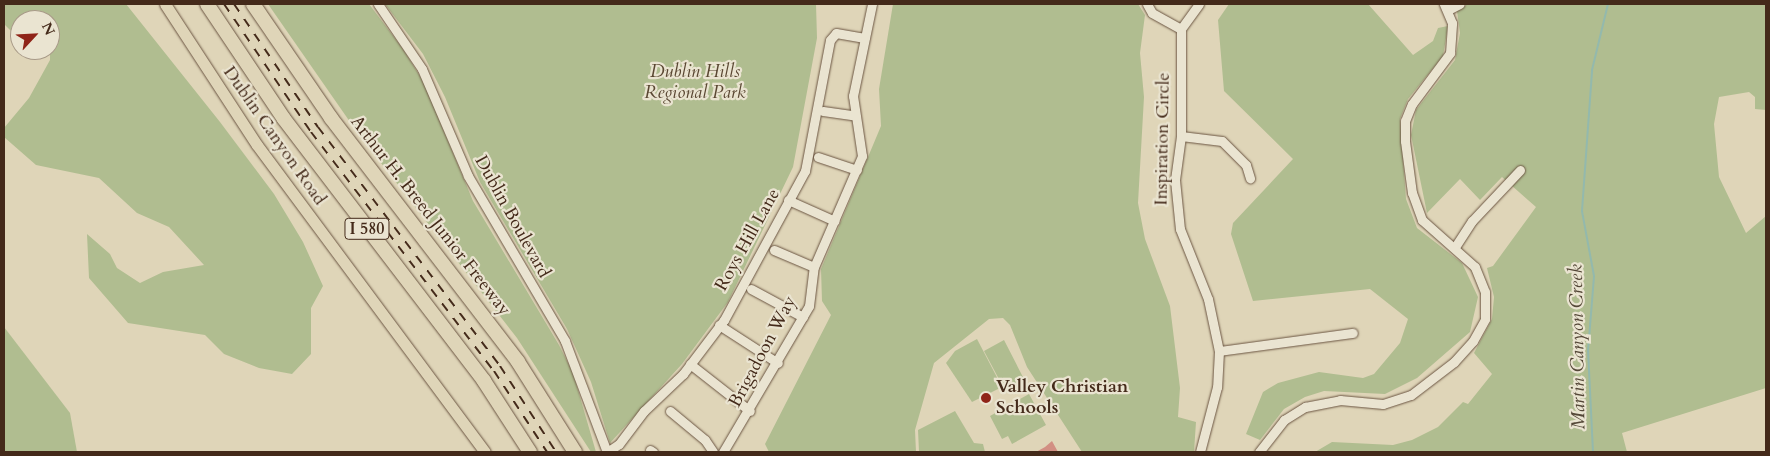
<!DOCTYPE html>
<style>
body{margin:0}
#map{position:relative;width:1770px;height:456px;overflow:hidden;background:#dfd5b8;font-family:Cardo,serif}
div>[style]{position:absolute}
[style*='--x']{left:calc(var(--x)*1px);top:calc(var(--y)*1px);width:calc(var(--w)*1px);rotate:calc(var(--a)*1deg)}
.green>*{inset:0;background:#b0bd90}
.stream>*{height:2px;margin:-1px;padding:0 1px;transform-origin:1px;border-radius:1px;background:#93b9ad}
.building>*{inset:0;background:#d28f83}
.roads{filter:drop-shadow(0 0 1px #6b5542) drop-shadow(0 0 1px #6b5542)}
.minor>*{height:9px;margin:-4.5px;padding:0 4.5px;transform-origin:4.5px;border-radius:4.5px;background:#eae4d1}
.major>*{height:11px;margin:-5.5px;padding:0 5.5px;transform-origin:5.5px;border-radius:5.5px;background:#dfd5b8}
.highway>*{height:14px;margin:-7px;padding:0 7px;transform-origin:7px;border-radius:7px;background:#dfd5b8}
.rail>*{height:2px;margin-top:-1px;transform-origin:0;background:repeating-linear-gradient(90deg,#442a1a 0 9px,transparent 0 18px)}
.dots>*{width:14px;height:14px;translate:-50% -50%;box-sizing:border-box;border:2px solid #eae4d1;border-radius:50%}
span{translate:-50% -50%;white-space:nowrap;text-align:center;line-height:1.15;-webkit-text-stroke:4.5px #eae4d1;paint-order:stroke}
.shield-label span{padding:1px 4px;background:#eae4d1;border:1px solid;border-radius:4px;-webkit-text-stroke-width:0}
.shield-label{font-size:16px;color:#442a1a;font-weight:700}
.park-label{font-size:18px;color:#5a4732;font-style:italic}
.street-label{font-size:18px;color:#442a1a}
.poi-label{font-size:18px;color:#442a1a;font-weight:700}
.left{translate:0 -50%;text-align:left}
.water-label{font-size:19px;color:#544737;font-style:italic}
.frame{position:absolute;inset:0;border:5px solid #442a1a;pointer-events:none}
.north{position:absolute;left:10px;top:10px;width:50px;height:50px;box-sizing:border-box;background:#eae4d1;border:1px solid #a89a88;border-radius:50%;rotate:65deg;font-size:14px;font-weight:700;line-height:20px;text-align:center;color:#442a1a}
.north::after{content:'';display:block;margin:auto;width:18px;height:22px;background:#8f2418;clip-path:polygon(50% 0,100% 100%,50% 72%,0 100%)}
</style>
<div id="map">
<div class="green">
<i style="clip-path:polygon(4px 4px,126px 4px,220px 122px,274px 194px,303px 242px,323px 286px,311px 308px,311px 354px,292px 374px,259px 368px,224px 354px,205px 335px,128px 323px,89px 278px,87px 234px,110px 254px,117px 268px,140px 283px,163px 272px,204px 265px,169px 227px,137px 213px,99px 178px,36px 165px,4px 137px,4px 128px,29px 98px,50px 60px,50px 20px,20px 20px,20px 29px,12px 32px,4px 24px)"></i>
<i style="clip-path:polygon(268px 4px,369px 4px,403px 49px,423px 81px,473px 201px,559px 345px,573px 373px,596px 452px,591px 452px,517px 338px,357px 132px)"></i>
<i style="clip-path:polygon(385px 4px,816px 4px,817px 38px,793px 167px,728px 302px,682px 364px,610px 443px,591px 382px,567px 329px,480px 182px,445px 97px,423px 54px)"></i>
<i style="clip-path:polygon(893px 4px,1138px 4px,1145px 15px,1140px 53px,1144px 97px,1138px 203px,1145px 239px,1170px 306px,1180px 388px,1178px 417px,1196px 422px,1194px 452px,1082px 452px,1027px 367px,1010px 325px,1003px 318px,989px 319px,934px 363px,915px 430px,916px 452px,769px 452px,765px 444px,831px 315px,822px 301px,821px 269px,881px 126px,879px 89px)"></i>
<i style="clip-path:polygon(1229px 4px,1368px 4px,1413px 55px,1433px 41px,1438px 28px,1448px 26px,1443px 56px,1408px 99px,1400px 119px,1406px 199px,1417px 228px,1462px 263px,1478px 297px,1470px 332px,1417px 378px,1385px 394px,1324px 391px,1305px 397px,1284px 409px,1260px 440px,1246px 434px,1263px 392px,1278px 383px,1319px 372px,1363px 378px,1374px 374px,1400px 343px,1408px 319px,1370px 289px,1253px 301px,1231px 234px,1233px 223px,1293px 159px,1224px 91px,1218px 20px)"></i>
<i style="clip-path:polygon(1468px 4px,1766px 4px,1766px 110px,1755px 109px,1755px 97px,1749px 92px,1719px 97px,1714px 124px,1719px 177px,1746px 233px,1766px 216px,1766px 388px,1622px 433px,1627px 452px,1315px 452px,1332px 442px,1393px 445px,1412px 440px,1438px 427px,1463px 402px,1468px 404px,1492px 374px,1474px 353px,1492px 319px,1494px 297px,1487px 268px,1493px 266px,1536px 207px,1502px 177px,1480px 200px,1460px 179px,1427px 213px,1411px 135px,1416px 110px,1455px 60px,1460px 33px,1457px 11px)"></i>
<i style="clip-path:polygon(4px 327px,70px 413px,77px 452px,4px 452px)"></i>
<i style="clip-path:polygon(977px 339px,1002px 387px,972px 402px,946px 363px,955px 351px)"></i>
<i style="clip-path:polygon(1004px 340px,1026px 383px,1016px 388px,1013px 382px,1001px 383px,984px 351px)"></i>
<i style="clip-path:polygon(1029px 394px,1046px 425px,1012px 444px,1008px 436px,1002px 439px,990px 416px)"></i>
<i style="clip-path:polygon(955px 411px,974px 443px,983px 444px,985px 452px,919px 452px,918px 430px)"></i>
</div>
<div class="stream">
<i style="--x:1593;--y:452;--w:101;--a:-92.8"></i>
<i style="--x:1588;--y:351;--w:75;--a:-85.4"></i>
<i style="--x:1594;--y:276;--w:66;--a:-100.5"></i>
<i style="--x:1582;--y:211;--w:141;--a:-85.9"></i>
<i style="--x:1592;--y:70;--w:68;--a:-76.4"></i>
</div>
<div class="building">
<i style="clip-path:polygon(1052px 441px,1058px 452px,1036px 452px,1045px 447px)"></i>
</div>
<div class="roads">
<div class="minor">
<i style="--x:378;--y:4;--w:78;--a:55.9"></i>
<i style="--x:422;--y:69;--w:116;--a:66.7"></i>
<i style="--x:468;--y:176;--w:191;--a:59.5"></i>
<i style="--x:565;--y:341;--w:119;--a:69.3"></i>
<i style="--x:1147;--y:4;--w:10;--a:61"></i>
<i style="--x:1152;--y:13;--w:33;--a:29"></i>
<i style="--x:1199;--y:4;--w:31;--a:126"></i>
<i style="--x:1181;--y:29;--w:107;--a:90"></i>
<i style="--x:1181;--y:136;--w:44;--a:97.8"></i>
<i style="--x:1175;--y:180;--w:49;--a:84.2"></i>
<i style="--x:1180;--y:229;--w:75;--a:68.2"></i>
<i style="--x:1208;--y:299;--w:53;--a:78.1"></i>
<i style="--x:1219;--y:351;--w:36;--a:93"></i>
<i style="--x:1217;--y:387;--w:67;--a:104.7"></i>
<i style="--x:1448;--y:10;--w:13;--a:-27"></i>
<i style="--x:823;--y:111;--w:30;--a:8"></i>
<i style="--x:1181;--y:136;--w:41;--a:7"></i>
<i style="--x:1222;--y:141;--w:34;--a:45"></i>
<i style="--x:1246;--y:165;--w:14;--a:73"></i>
<i style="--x:818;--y:157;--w:41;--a:18.4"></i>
<i style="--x:788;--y:200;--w:51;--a:24.1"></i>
<i style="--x:1455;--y:247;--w:31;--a:-57"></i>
<i style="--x:1472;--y:221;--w:70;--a:-46.7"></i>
<i style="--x:774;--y:250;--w:43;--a:23"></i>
<i style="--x:751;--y:289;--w:59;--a:28.3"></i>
<i style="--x:719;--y:325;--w:70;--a:32.8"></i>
<i style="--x:1219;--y:351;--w:135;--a:-7.7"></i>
<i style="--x:690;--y:364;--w:76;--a:38.1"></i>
<i style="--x:670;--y:411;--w:45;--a:39.6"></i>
<i style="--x:705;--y:440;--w:14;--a:56"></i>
<i style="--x:650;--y:450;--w:4;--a:34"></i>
<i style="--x:607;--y:452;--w:14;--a:-34"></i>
<i style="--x:619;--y:444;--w:41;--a:-52.9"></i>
<i style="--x:644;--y:411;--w:54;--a:-43.5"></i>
<i style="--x:683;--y:374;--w:68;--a:-52.8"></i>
<i style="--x:724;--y:320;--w:170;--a:-61.5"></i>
<i style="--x:805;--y:171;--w:133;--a:-79.2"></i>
<i style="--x:830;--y:40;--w:9;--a:-49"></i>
<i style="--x:836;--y:33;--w:29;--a:10"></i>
<i style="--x:723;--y:452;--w:169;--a:-59.5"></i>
<i style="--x:809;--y:306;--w:39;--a:-83"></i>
<i style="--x:814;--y:267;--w:121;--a:-66.6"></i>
<i style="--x:862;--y:156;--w:61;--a:-98.5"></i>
<i style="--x:853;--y:96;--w:94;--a:-78.3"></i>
<i style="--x:1259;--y:452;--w:41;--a:-52"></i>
<i style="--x:1284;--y:420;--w:25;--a:-32"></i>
<i style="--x:1305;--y:407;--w:36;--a:-11"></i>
<i style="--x:1340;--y:400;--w:43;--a:5.3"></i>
<i style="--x:1383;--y:404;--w:29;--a:-18"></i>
<i style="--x:1411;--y:395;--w:54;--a:-37.5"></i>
<i style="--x:1454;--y:362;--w:28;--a:-48"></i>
<i style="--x:1473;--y:341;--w:25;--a:-61"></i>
<i style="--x:1485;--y:319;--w:27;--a:-90"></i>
<i style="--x:1485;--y:292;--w:27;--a:-112"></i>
<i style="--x:1475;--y:267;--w:71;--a:-138.4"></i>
<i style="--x:1422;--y:220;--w:29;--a:-110"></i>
<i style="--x:1412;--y:193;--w:52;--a:-97.7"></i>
<i style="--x:1405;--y:141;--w:20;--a:-90"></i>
<i style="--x:1405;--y:121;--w:18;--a:-68"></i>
<i style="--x:1412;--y:104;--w:64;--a:-53.3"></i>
<i style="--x:1450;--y:53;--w:30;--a:-86"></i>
<i style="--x:1452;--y:23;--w:21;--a:-113"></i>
</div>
<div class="major">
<i style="--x:165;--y:4;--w:168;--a:56.9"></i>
<i style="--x:257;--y:145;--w:382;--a:53.4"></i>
</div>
<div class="highway">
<i style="--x:207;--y:4;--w:138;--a:56.2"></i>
<i style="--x:284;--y:119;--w:330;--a:52.6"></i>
<i style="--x:484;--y:381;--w:85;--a:57.1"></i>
<i style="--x:253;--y:4;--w:138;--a:55.6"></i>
<i style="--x:331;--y:118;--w:307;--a:52.5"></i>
<i style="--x:518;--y:362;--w:107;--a:57.7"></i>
</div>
</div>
<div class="rail">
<i style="--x:224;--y:4;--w:155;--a:55.8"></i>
<i style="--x:311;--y:132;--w:301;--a:52.6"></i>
<i style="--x:494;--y:371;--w:97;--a:56.8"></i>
<i style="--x:234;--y:4;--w:149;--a:55.7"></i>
<i style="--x:318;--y:127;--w:300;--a:52.7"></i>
<i style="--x:500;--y:366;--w:103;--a:56.9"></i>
</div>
<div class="dots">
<i style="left:986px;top:398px;background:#8f2418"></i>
</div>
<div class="shield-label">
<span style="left:367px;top:229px">I 580</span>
</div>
<div class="park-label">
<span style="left:695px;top:83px">Dublin Hills<br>Regional Park</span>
</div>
<div class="street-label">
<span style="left:274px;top:136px;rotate:55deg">Dublin Canyon Road</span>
<span style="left:1163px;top:139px;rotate:-89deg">Inspiration Circle</span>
<span style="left:430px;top:216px;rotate:52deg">Arthur H. Breed Junior Freeway</span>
<span style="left:512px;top:217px;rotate:61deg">Dublin Boulevard</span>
<span style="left:748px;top:240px;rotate:-61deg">Roys Hill Lane</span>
<span style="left:763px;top:352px;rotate:-62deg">Brigadoon Way</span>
</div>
<div class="poi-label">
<span class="left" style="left:996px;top:398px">Valley Christian<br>Schools</span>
</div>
<div class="water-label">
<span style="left:1578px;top:347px;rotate:-91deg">Martin Canyon Creek</span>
</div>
<div class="frame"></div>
<div class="north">N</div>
</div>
